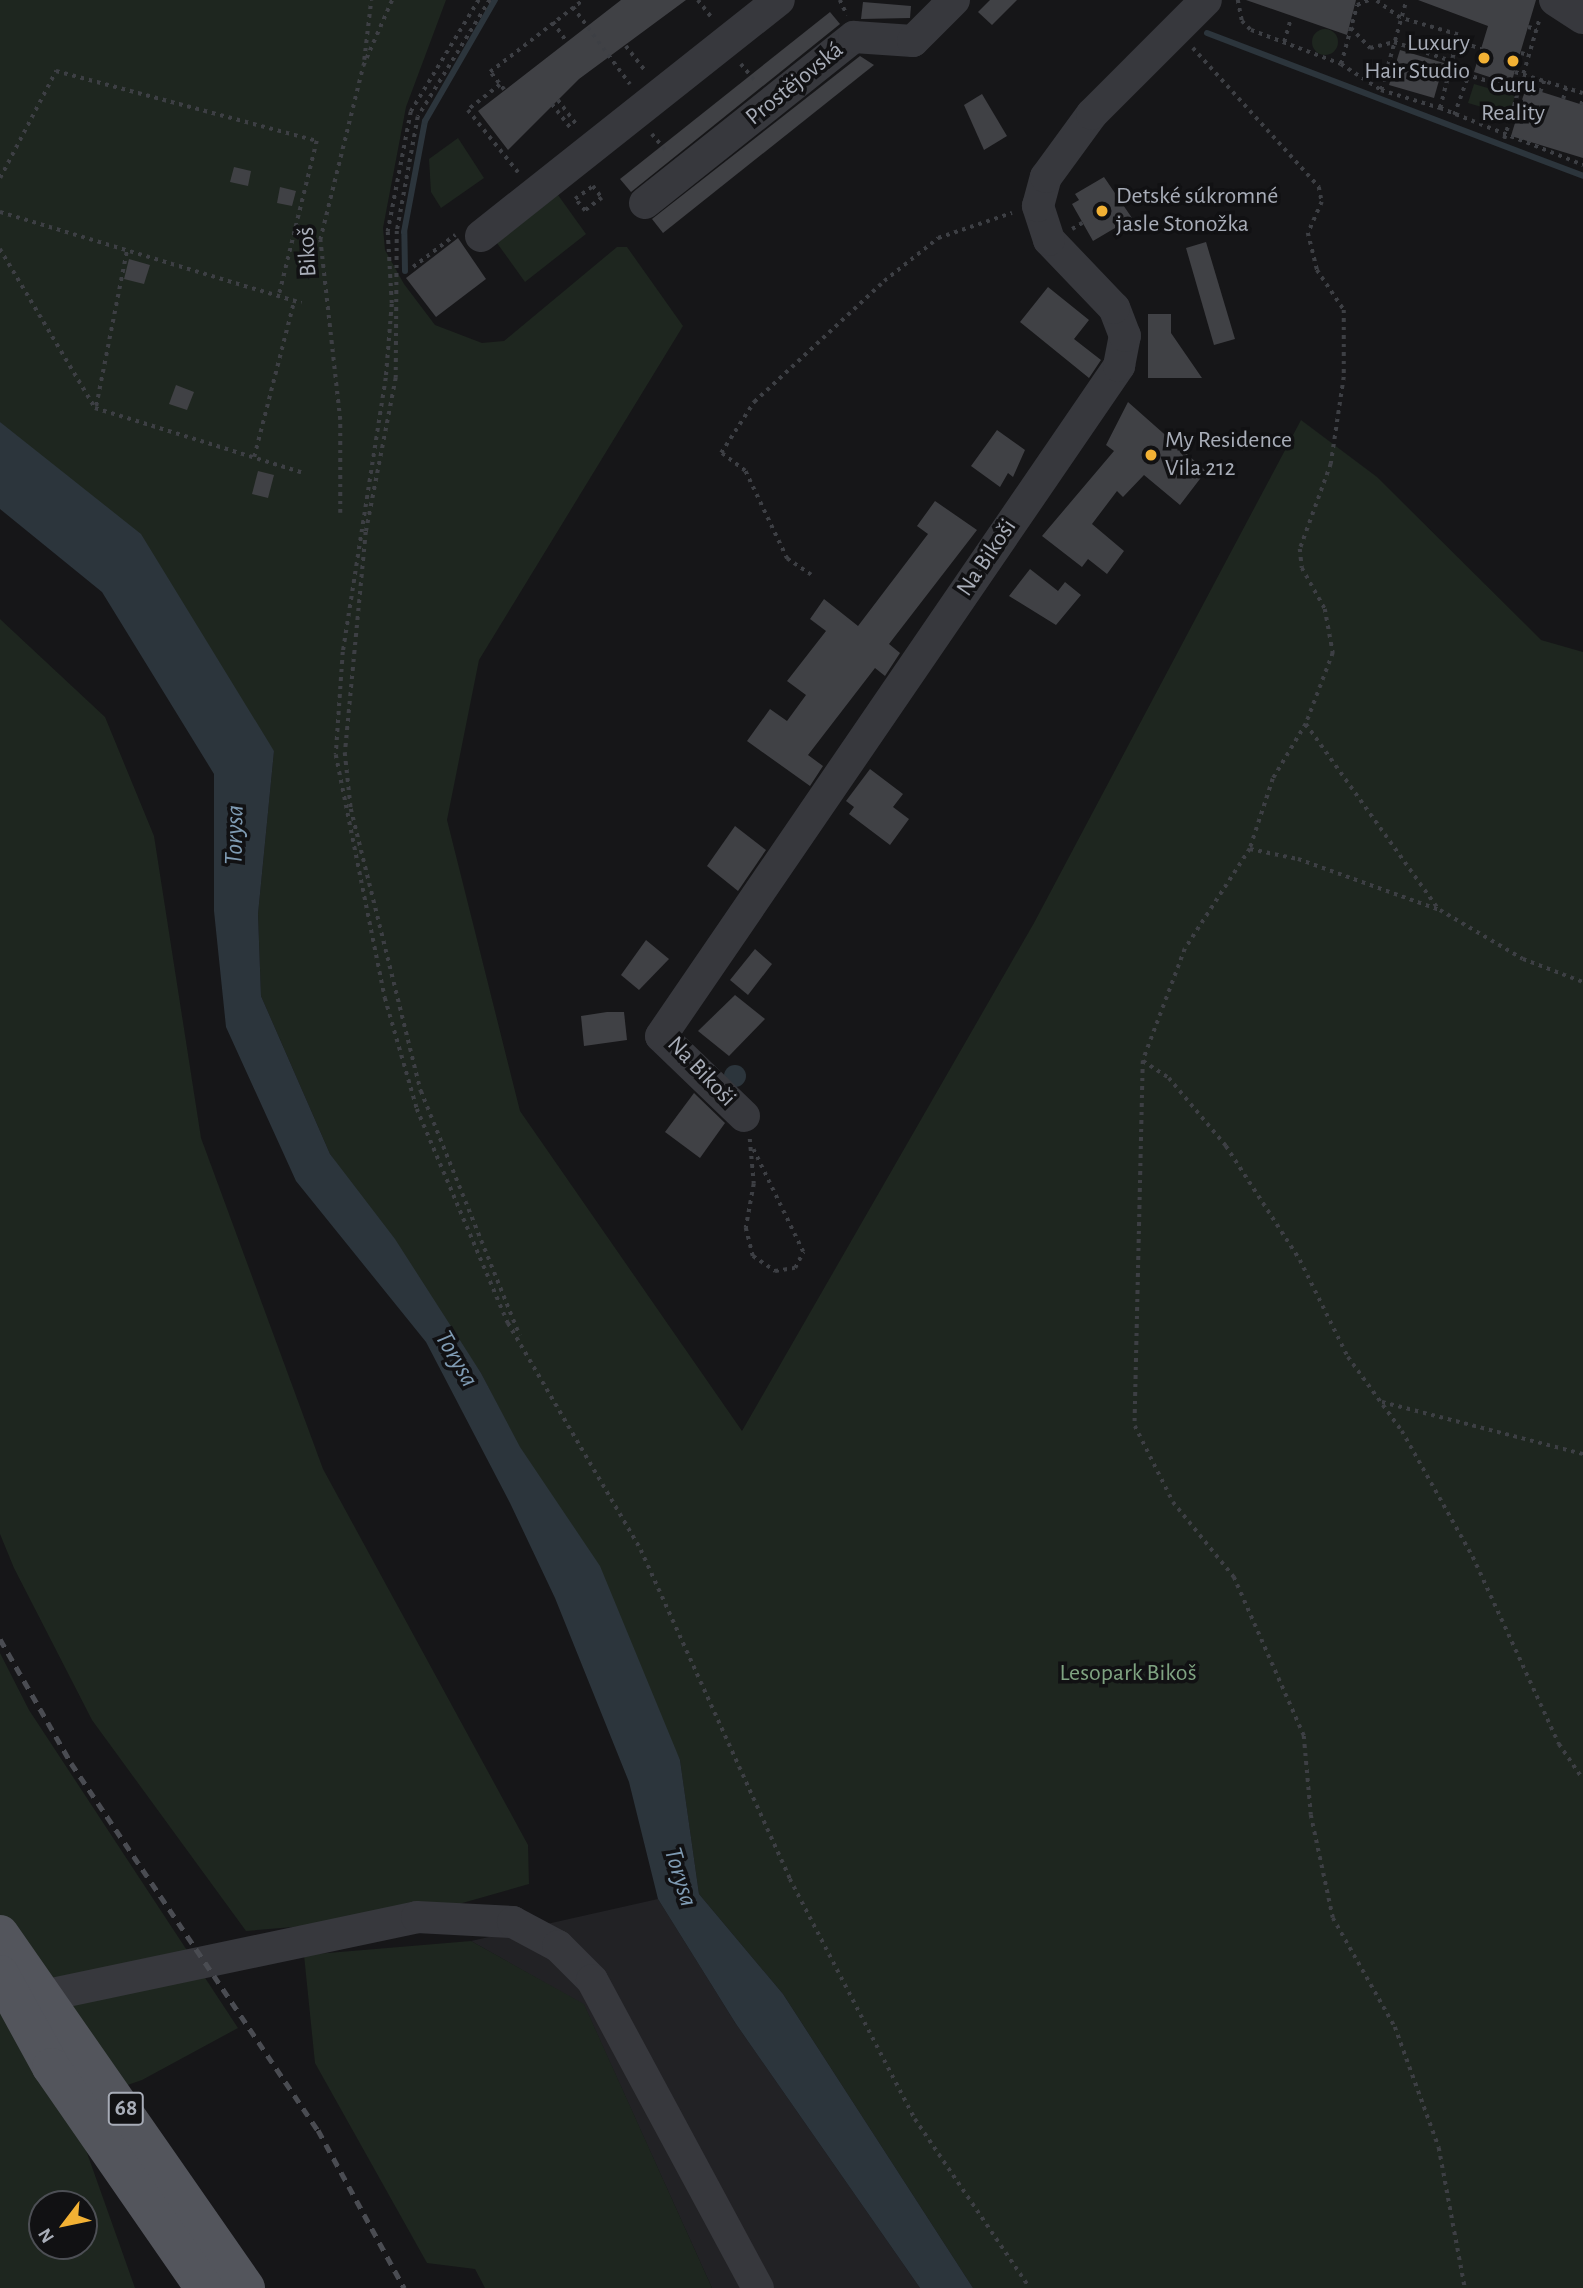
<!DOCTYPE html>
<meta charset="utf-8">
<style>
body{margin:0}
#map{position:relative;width:1583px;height:2288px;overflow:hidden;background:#161618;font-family:"Alegreya Sans",sans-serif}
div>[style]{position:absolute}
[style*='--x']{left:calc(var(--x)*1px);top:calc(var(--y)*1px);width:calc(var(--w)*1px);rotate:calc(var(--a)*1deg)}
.built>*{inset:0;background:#222225}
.green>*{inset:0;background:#1e261f}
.round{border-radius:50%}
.water>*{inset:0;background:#2c353c}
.stream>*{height:6px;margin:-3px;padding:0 3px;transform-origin:3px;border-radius:3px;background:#2c353c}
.building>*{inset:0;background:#404145}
.path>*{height:3.5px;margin-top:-1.75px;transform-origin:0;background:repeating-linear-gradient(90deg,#3d3f44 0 3.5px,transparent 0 8.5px)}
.minor>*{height:32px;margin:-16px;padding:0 16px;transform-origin:16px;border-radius:16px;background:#37383d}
.major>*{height:38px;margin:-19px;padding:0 19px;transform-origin:19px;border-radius:19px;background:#53555c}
.rail>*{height:5px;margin-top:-2.5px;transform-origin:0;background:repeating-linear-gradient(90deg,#4a4c52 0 9px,transparent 0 16px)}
.dots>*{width:19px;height:19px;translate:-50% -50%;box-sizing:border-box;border:4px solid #111113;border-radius:50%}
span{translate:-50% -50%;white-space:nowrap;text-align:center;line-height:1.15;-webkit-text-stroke:7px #111113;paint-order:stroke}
.shield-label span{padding:2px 5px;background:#111113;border:2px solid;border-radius:5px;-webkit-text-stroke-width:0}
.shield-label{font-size:23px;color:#a8adb8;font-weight:700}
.poi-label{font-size:24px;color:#a8adb8}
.right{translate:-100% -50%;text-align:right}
.left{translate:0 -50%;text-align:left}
.street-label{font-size:24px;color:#a8adb8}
.park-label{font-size:24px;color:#7fa381}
.water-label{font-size:26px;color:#7f9bb3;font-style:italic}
.north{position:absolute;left:28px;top:2190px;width:70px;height:70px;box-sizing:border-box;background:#111113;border:2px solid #4d4f55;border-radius:50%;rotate:238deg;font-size:19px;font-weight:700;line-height:28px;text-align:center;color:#a8adb8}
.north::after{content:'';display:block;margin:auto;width:24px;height:32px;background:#f2b134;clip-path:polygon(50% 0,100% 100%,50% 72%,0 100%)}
</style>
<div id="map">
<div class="built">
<i style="clip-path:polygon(658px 1899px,736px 2024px,920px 2288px,712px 2288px,584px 2005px,471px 1941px)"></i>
</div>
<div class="green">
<i style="clip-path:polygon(0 0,446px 0,406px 107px,383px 228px,385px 250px,404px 284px,435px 325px,482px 343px,504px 341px,617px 247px,627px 247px,683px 326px,479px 660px,447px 820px,520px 1111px,742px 1431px,1034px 923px,1301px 420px,1377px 477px,1541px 640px,1583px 652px,1583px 2288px,973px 2288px,783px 1994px,699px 1894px,680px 1760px,481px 1373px,330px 1154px,261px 996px,258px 914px,274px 751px,0 422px)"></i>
<i class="round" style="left:1312px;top:29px;width:26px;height:26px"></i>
<i style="clip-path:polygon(1474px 84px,1515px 96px,1509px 115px,1468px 103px)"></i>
<i style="clip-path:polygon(458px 138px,484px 178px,441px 208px,431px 192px,429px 159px)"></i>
<i style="clip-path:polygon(558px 195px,586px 234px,525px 282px,497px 243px)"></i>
<i style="clip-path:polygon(0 619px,105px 717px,154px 836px,201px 1138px,323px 1469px,528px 1845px,529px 1884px,413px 1917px,246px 1931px,92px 1720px,14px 1568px,0 1534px)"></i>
<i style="clip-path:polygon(evenodd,0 1653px,29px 1710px,238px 2028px,142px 2080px,70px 2105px,135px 2288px,0 2288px,0 1653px,42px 2204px,84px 2204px,84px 2246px,42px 2246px,42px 2204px)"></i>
<i style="clip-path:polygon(471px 1941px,584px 2004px,712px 2288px,485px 2288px,475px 2269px,427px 2263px,315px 2063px,304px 1955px)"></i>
</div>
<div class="water">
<i style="clip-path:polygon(0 422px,141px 534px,274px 751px,258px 914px,261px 996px,330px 1154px,395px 1239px,481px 1373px,520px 1447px,600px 1566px,680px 1760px,699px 1894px,783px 1994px,973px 2288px,920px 2288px,736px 2024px,658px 1899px,629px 1782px,555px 1598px,510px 1503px,426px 1342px,296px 1181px,226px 1027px,214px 911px,214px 774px,102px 592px,0 509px)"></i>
<i class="round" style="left:724px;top:1065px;width:22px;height:22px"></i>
</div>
<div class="stream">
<i style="--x:1207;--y:33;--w:402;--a:20.8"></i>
<i style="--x:405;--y:271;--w:39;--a:-91"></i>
<i style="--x:404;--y:232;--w:113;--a:-79.3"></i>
<i style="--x:425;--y:121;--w:140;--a:-60"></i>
</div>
<div class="building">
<i style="clip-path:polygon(621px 0,686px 0,579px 79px,508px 150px,478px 111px)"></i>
<i style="clip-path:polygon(990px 0,1017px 0,992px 25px,978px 12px)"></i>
<i style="clip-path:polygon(1246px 0,1356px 0,1347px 35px)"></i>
<i style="clip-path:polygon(1418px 0,1536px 0,1511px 84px,1474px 72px,1488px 26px)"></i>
<i style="clip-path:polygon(863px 2px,911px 6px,910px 18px,861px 19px)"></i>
<i style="clip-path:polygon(830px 12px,840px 24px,631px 192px,620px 179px)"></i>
<i style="clip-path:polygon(1400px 50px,1444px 63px,1434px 98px,1389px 85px)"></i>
<i style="clip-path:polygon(860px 56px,874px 65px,663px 233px,652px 219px)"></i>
<i style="clip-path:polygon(1526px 87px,1583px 105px,1583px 158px,1511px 136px)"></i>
<i style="clip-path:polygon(982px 94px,1007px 136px,984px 150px,964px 105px)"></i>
<i style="clip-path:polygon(234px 167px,251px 171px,248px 186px,230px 182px)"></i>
<i style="clip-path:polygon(1104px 177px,1132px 218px,1093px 241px,1072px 204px,1079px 200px,1075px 194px)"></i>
<i style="clip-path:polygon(280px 187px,296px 191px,292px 206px,277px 203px)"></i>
<i style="clip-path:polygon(458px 238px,486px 279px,436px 317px,406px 278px)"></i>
<i style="clip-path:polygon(1206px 242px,1235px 339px,1214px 345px,1186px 248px)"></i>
<i style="clip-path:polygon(129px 259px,150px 265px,144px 284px,124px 279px)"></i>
<i style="clip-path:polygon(1048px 287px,1089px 320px,1074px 339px,1101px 360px,1089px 378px,1020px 322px)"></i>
<i style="clip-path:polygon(1148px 314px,1171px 314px,1171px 333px,1202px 378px,1148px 378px)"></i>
<i style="clip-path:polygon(176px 385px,194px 392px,187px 410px,169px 404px)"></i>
<i style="clip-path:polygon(1128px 402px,1206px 471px,1180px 505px,1144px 475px,1123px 497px,1117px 491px,1092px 524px,1124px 551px,1107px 574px,1088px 559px,1082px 567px,1042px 536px,1114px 451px,1106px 445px)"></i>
<i style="clip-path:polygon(997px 430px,1025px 450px,1013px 477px,1008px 473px,1000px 487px,971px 466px)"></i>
<i style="clip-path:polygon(258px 471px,274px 475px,268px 498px,252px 494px)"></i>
<i style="clip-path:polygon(935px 501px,977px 530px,889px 644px,900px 653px,885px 676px,875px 668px,808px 755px,823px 766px,810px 786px,747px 741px,770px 709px,787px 721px,806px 695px,787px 681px,826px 631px,810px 619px,824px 599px,858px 626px,928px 534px,917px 526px)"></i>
<i style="clip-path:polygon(1030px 569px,1058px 591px,1065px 582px,1081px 595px,1056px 625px,1009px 596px)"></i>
<i style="clip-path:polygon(870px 769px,903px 794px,893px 807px,909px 819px,890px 845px,849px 814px,854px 807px,846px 801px)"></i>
<i style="clip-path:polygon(735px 826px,766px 850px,738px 891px,707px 866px)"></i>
<i style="clip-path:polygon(646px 940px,669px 959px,639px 990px,621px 975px)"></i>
<i style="clip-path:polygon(755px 949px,772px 964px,748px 995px,730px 980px)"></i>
<i style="clip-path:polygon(735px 995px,765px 1019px,729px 1056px,698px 1031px)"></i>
<i style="clip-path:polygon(607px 1012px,624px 1012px,627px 1040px,584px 1046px,581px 1016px)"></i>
<i style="clip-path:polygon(694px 1093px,725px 1123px,700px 1158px,665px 1132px)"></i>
</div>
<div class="path">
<i style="--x:479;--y:0;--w:131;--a:121.3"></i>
<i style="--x:411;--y:112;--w:122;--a:100.9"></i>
<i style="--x:388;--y:232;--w:72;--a:86.8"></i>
<i style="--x:392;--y:304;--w:74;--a:94.6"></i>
<i style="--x:386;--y:378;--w:277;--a:98.9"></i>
<i style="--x:343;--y:652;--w:103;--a:93.9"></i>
<i style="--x:336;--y:755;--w:248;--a:78.6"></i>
<i style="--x:385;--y:998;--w:116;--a:73.9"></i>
<i style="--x:417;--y:1109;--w:233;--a:67"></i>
<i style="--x:508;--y:1323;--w:263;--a:59.6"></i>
<i style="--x:641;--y:1550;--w:361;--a:65.6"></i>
<i style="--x:790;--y:1879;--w:271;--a:62.5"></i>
<i style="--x:915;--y:2119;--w:204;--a:55.8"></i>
<i style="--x:490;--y:0;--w:137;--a:121.6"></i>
<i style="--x:418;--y:117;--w:116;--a:100.4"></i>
<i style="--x:397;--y:231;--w:147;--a:90.4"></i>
<i style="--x:396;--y:378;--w:157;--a:101"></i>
<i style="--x:366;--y:532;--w:222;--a:95.4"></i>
<i style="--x:345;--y:753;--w:56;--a:83.9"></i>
<i style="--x:351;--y:809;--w:291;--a:76.1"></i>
<i style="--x:421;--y:1091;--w:264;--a:68"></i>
<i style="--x:698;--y:0;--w:24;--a:52"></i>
<i style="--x:840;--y:0;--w:17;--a:65"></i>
<i style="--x:1238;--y:0;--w:21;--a:79"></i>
<i style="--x:1242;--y:21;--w:13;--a:45"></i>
<i style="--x:1251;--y:30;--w:96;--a:20.7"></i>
<i style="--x:1341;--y:64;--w:48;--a:33"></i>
<i style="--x:1381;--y:90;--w:62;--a:17"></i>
<i style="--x:1440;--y:108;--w:75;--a:-76.1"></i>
<i style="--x:1458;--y:35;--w:60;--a:-163.7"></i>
<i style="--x:1400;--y:18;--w:31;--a:-144"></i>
<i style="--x:573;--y:7;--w:96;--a:53.5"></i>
<i style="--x:553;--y:22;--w:24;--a:55"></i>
<i style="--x:1528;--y:27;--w:9;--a:13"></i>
<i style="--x:1351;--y:28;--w:28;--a:46"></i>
<i style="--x:1370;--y:48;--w:25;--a:-14"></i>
<i style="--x:1394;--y:42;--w:60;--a:18.4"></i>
<i style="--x:1456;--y:40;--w:27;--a:20"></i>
<i style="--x:1284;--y:42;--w:25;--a:-74"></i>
<i style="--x:626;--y:46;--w:33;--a:52"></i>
<i style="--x:1193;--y:48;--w:188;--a:47.8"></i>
<i style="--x:1319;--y:187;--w:15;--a:79"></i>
<i style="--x:1322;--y:202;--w:34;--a:114"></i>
<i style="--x:1308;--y:233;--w:38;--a:76"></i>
<i style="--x:1317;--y:270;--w:48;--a:56"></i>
<i style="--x:1344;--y:310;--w:67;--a:90"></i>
<i style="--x:1344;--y:377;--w:88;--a:98.5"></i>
<i style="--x:1331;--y:464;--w:90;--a:110"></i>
<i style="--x:1300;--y:549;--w:19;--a:84"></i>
<i style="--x:1302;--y:568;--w:47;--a:60.7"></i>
<i style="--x:1325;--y:609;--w:45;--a:79.7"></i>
<i style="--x:1333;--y:653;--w:76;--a:110.8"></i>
<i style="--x:1306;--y:724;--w:64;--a:121"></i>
<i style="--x:1273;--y:779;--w:74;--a:108.2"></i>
<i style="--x:1250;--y:849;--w:119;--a:123"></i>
<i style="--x:1185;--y:949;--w:120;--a:110.6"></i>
<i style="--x:1143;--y:1061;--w:365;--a:91.3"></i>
<i style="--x:1135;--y:1426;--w:85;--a:63.4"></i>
<i style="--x:1173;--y:1502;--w:97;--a:50.9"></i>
<i style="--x:1234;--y:1577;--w:174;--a:66.2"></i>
<i style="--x:1304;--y:1736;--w:79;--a:84.9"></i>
<i style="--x:1311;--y:1815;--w:105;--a:77.9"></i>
<i style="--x:1333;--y:1918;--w:125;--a:60.4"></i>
<i style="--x:1395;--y:2027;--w:129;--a:70"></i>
<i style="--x:1439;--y:2148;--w:142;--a:79.5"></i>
<i style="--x:1521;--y:53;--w:8;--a:14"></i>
<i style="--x:364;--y:60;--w:60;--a:-83.3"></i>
<i style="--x:741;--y:64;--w:23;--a:50"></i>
<i style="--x:1341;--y:64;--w:61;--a:-74.8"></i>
<i style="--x:1357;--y:5;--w:13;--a:-23"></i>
<i style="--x:1449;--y:70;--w:74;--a:15.7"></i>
<i style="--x:1515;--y:72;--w:71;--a:17.2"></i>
<i style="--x:500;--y:85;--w:41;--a:142"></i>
<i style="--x:468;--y:110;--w:80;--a:51.1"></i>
<i style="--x:504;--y:90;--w:23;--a:-128"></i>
<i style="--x:490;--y:72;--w:118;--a:-37.7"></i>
<i style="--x:1381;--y:90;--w:92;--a:-74.3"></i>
<i style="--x:1540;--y:92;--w:12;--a:-70"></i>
<i style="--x:1563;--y:99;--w:12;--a:-76"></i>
<i style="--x:558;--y:100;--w:31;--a:53"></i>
<i style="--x:552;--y:104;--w:33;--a:52"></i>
<i style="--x:1581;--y:105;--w:8;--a:-76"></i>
<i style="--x:1440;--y:108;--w:154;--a:21.7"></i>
<i style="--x:1454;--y:115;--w:41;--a:-70.3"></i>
<i style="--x:652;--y:134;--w:23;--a:50"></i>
<i style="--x:1504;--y:139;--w:124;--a:-73.6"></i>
<i style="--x:0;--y:178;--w:121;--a:-62.4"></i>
<i style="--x:56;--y:71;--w:270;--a:15"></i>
<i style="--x:317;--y:141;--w:160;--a:103.8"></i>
<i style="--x:593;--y:186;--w:15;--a:53"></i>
<i style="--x:602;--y:198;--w:21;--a:143"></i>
<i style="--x:585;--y:211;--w:16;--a:-130"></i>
<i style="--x:575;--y:199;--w:22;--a:-36"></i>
<i style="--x:0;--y:212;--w:315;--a:16.8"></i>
<i style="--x:1072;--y:229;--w:12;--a:-31"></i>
<i style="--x:0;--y:249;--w:185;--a:59.1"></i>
<i style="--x:95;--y:408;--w:216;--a:17.3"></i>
<i style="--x:413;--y:267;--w:53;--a:-37.3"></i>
<i style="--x:96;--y:406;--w:159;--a:-78.8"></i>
<i style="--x:254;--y:457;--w:161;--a:-75.6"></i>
<i style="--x:340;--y:513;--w:93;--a:-90"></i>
<i style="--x:340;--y:420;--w:181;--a:-96.3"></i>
<i style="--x:320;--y:240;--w:179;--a:-76.1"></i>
<i style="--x:363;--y:66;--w:72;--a:-66.3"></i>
<i style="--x:811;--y:575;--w:29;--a:-146"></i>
<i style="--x:787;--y:559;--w:98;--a:-115.5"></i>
<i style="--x:745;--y:471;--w:30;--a:-143"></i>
<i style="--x:721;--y:453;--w:61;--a:-57.1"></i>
<i style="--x:754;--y:402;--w:178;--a:-42.9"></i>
<i style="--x:884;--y:281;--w:69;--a:-38.5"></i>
<i style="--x:938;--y:238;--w:78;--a:-18.7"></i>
<i style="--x:1306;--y:724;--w:229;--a:54.4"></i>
<i style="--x:1250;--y:849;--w:49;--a:11.8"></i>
<i style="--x:1298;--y:859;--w:151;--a:19.8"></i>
<i style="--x:1440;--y:910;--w:96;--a:30.6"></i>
<i style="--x:1523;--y:959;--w:64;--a:21"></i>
<i style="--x:1143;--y:1061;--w:31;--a:33"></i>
<i style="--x:1169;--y:1078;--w:89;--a:50"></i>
<i style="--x:1226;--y:1146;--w:136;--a:57"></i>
<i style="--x:1300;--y:1260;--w:108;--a:63.7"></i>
<i style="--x:1348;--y:1357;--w:92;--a:53.9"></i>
<i style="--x:1402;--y:1431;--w:145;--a:60.6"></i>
<i style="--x:1473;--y:1557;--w:206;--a:65.3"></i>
<i style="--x:1559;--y:1744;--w:42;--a:55.6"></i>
<i style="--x:750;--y:1139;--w:45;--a:84.9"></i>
<i style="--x:754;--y:1184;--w:45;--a:100.3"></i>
<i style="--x:746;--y:1228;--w:29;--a:76"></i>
<i style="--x:753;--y:1256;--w:27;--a:34"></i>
<i style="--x:775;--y:1271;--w:20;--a:-9"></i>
<i style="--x:795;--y:1268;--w:18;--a:-63"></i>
<i style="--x:803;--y:1252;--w:114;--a:-115.9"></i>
<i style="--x:1382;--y:1402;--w:208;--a:14.5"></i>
</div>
<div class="minor">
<i style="--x:1555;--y:0;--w:33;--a:33"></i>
<i style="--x:645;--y:203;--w:267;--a:-38.5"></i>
<i style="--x:854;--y:37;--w:59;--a:3.9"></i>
<i style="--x:913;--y:41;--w:58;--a:-45"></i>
<i style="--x:481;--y:236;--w:380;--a:-38.4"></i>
<i style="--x:744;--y:1116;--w:115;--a:-136.1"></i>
<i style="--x:661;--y:1036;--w:812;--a:-55.64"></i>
<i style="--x:1119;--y:366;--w:31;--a:-79"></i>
<i style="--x:1125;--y:336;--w:30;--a:-111"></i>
<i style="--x:1114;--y:308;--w:94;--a:-133.7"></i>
<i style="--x:1049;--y:240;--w:36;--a:-108"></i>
<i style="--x:1038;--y:206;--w:30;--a:-75"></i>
<i style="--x:1046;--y:177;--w:78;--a:-53.9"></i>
<i style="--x:1092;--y:114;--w:161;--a:-45"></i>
<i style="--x:43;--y:1996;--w:382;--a:-11.9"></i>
<i style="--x:417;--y:1917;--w:96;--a:3"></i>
<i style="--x:513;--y:1922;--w:51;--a:28.1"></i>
<i style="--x:558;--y:1946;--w:48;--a:45"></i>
<i style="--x:592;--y:1980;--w:350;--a:61.7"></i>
</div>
<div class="major">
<i style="--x:0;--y:1934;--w:431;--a:55.2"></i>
<i style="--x:0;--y:1974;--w:106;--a:61.3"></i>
<i style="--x:51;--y:2067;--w:269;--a:55.3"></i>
</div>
<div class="rail">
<i style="--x:0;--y:1639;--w:143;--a:60.2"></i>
<i style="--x:71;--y:1763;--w:442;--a:56.1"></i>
<i style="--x:318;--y:2130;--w:180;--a:61.4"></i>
</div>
<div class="dots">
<i style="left:1484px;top:58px;background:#f2b134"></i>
<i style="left:1513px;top:61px;background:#f2b134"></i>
<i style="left:1102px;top:211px;background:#f2b134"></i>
<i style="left:1151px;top:455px;background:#f2b134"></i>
</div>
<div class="shield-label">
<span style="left:126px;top:2109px">68</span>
</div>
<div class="poi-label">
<span class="right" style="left:1470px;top:58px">Luxury<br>Hair Studio</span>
<span style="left:1513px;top:100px">Guru<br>Reality</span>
<span class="left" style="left:1116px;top:211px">Detské súkromné<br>jasle Stonožka</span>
<span class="left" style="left:1165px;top:455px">My Residence<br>Vila 212</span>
</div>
<div class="street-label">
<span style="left:795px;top:84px;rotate:-39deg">Prostějovská</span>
<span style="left:308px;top:252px;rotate:-93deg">Bikoš</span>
<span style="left:987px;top:558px;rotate:-56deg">Na Bikoši</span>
<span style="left:701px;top:1072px;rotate:46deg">Na Bikoši</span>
</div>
<div class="park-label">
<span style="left:1128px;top:1674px">Lesopark Bikoš</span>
</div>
<div class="water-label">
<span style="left:235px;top:835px;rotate:-89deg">Torysa</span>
<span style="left:456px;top:1359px;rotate:60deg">Torysa</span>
<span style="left:680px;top:1877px;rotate:73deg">Torysa</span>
</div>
<div class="north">N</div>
</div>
